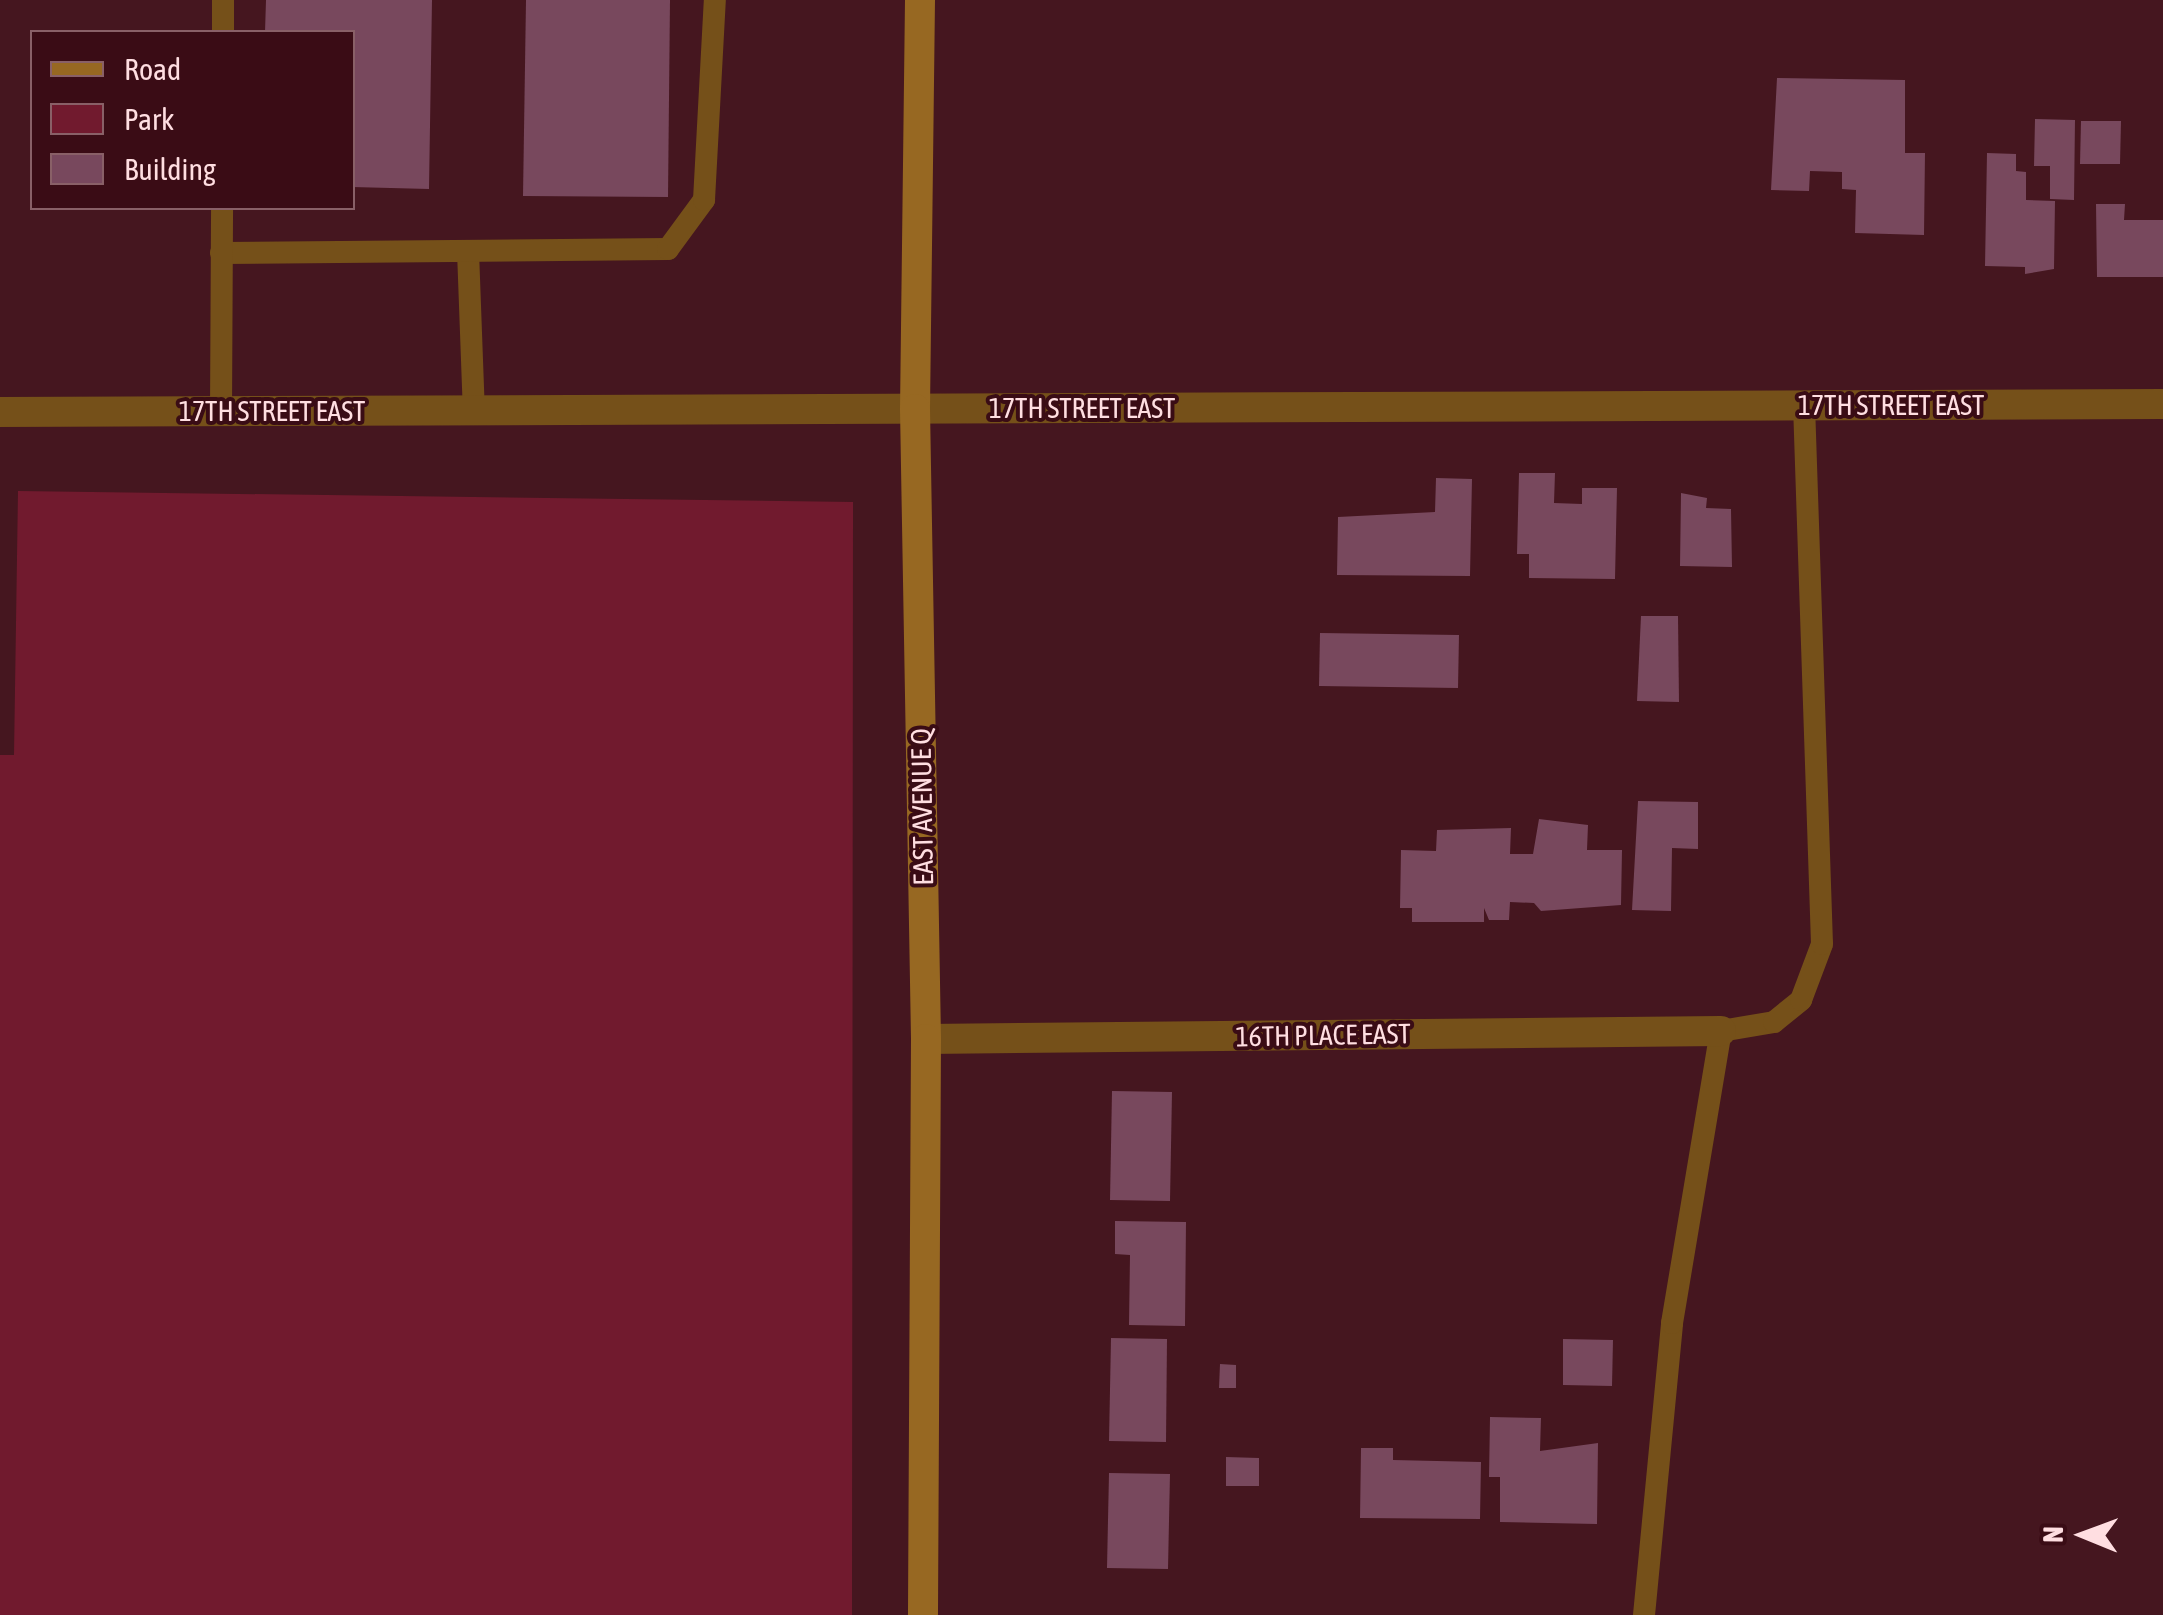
<!DOCTYPE html>
<style>
body{margin:0}
#map{position:relative;width:2163px;height:1615px;overflow:hidden;background:#45161f;font-family:"Asap Condensed",sans-serif}
div>[style]{position:absolute}
[style*='--x']{left:calc(var(--x)*1px);top:calc(var(--y)*1px);width:calc(var(--w)*1px);rotate:calc(var(--a)*1deg)}
.green>*{inset:0;background:#711a2e}
.building>*{inset:0;background:#78485d}
.lane>*{height:22px;margin:-11px;padding:0 11px;transform-origin:11px;border-radius:11px;background:#755019}
.street>*{height:30px;margin:-15px;padding:0 15px;transform-origin:15px;border-radius:15px;background:#755019}
.secondary>*{height:30px;margin:-15px;padding:0 15px;transform-origin:15px;border-radius:15px;background:#976822}
span{translate:-50% -50%;white-space:nowrap;text-align:center;line-height:1.15;-webkit-text-stroke:8px #3a0c15;paint-order:stroke}
.street-label{font-size:28px;color:#ffdee1}
.legend{position:absolute;left:30px;top:30px;width:325px;height:180px;box-sizing:border-box;background:#3a0c15;border:2px solid #896067;margin:0;padding:12px 18px;list-style:none;font-size:30px;color:#ffdee1}
.legend li{display:flex;align-items:center;gap:20px;height:50px}
.legend b{width:50px;border:2px solid #896067}
.north{position:absolute;left:2033px;top:1485px;width:100px;height:100px;-webkit-text-stroke:8px #3a0c15;paint-order:stroke;rotate:271deg;font-size:28px;font-weight:700;line-height:40px;text-align:center;color:#ffdee1}
.north::after{content:'';display:block;margin:auto;width:35px;height:45px;background:#ffdee1;clip-path:polygon(50% 0,100% 100%,50% 72%,0 100%)}
</style>
<div id="map">
<div class="green">
<i style="clip-path:polygon(18px 491px,853px 502px,852px 1615px,0 1615px,0 755px,14px 755px)"></i>
</div>
<div class="building">
<i style="clip-path:polygon(266px 0,432px 0,429px 189px,352px 187px,352px 32px,265px 32px)"></i>
<i style="clip-path:polygon(526px 0,670px 0,668px 197px,523px 196px)"></i>
<i style="clip-path:polygon(1777px 78px,1905px 80px,1905px 153px,1925px 153px,1924px 235px,1855px 233px,1856px 190px,1842px 189px,1842px 172px,1810px 171px,1809px 191px,1771px 190px)"></i>
<i style="clip-path:polygon(2035px 119px,2075px 120px,2074px 200px,2050px 199px,2050px 166px,2034px 166px)"></i>
<i style="clip-path:polygon(2081px 121px,2121px 121px,2120px 164px,2080px 164px)"></i>
<i style="clip-path:polygon(1987px 153px,2016px 154px,2016px 171px,2026px 172px,2026px 200px,2055px 201px,2054px 269px,2025px 274px,2025px 267px,1985px 266px)"></i>
<i style="clip-path:polygon(2096px 204px,2125px 204px,2124px 220px,2163px 220px,2163px 277px,2097px 277px)"></i>
<i style="clip-path:polygon(1519px 473px,1555px 473px,1554px 503px,1582px 504px,1582px 488px,1617px 488px,1615px 579px,1529px 578px,1529px 554px,1517px 554px)"></i>
<i style="clip-path:polygon(1436px 478px,1472px 479px,1470px 576px,1337px 575px,1338px 517px,1435px 512px)"></i>
<i style="clip-path:polygon(1681px 493px,1707px 498px,1706px 508px,1731px 509px,1732px 567px,1680px 566px)"></i>
<i style="clip-path:polygon(1641px 616px,1678px 616px,1679px 702px,1637px 701px)"></i>
<i style="clip-path:polygon(1320px 633px,1459px 635px,1458px 688px,1319px 686px)"></i>
<i style="clip-path:polygon(1638px 801px,1698px 802px,1698px 849px,1672px 848px,1671px 911px,1632px 910px)"></i>
<i style="clip-path:polygon(1539px 819px,1588px 825px,1587px 850px,1622px 850px,1621px 905px,1541px 911px,1534px 903px,1510px 902px,1509px 920px,1489px 920px,1484px 908px,1484px 922px,1412px 922px,1412px 908px,1400px 908px,1401px 850px,1436px 851px,1437px 830px,1511px 828px,1510px 854px,1533px 854px)"></i>
<i style="clip-path:polygon(1112px 1091px,1172px 1092px,1170px 1201px,1110px 1200px)"></i>
<i style="clip-path:polygon(1115px 1221px,1186px 1222px,1185px 1326px,1129px 1325px,1130px 1255px,1115px 1254px)"></i>
<i style="clip-path:polygon(1111px 1338px,1167px 1339px,1166px 1442px,1109px 1441px)"></i>
<i style="clip-path:polygon(1563px 1339px,1613px 1340px,1612px 1386px,1563px 1385px)"></i>
<i style="clip-path:polygon(1220px 1364px,1236px 1365px,1236px 1388px,1219px 1388px)"></i>
<i style="clip-path:polygon(1490px 1417px,1541px 1418px,1540px 1451px,1598px 1443px,1597px 1524px,1500px 1522px,1500px 1477px,1489px 1477px)"></i>
<i style="clip-path:polygon(1361px 1448px,1393px 1448px,1393px 1460px,1481px 1462px,1480px 1519px,1360px 1518px)"></i>
<i style="clip-path:polygon(1226px 1457px,1259px 1458px,1259px 1486px,1226px 1486px)"></i>
<i style="clip-path:polygon(1109px 1473px,1170px 1474px,1168px 1569px,1107px 1568px)"></i>
</div>
<div class="lane">
<i style="--x:223;--y:32;--w:32;--a:-90"></i>
<i style="--x:468;--y:251;--w:160;--a:87.9"></i>
<i style="--x:221;--y:253;--w:447;--a:-0.5"></i>
<i style="--x:668;--y:249;--w:61;--a:-53.7"></i>
<i style="--x:704;--y:200;--w:200;--a:-86.9"></i>
<i style="--x:221;--y:411;--w:203;--a:-89.7"></i>
<i style="--x:1644;--y:1615;--w:293;--a:-84.5"></i>
<i style="--x:1672;--y:1323;--w:296;--a:-80.5"></i>
<i style="--x:1721;--y:1031;--w:54;--a:-9.6"></i>
<i style="--x:1774;--y:1022;--w:35;--a:-39"></i>
<i style="--x:1801;--y:1000;--w:60;--a:-69.4"></i>
<i style="--x:1822;--y:944;--w:539;--a:-91.91"></i>
</div>
<div class="street">
<i style="--x:0;--y:412;--w:2163;--a:-0.21"></i>
<i style="--x:926;--y:1039;--w:795;--a:-0.58"></i>
</div>
<div class="secondary">
<i style="--x:920;--y:0;--w:409;--a:90.7"></i>
<i style="--x:915;--y:409;--w:630;--a:89"></i>
<i style="--x:926;--y:1039;--w:576;--a:90.3"></i>
</div>
<div class="street-label">
<span style="left:1891px;top:405px">17TH STREET EAST</span>
<span style="left:1082px;top:408px">17TH STREET EAST</span>
<span style="left:272px;top:411px">17TH STREET EAST</span>
<span style="left:922px;top:807px;rotate:-91deg">EAST AVENUE Q</span>
<span style="left:1323px;top:1035px;rotate:-1deg">16TH PLACE EAST</span>
</div>
<ul class="legend">
<li><b style="height:12px;background:#976822"></b>Road</li>
<li><b style="height:28px;background:#711a2e"></b>Park</li>
<li><b style="height:28px;background:#78485d"></b>Building</li>
</ul>
<div class="north">N</div>
</div>
